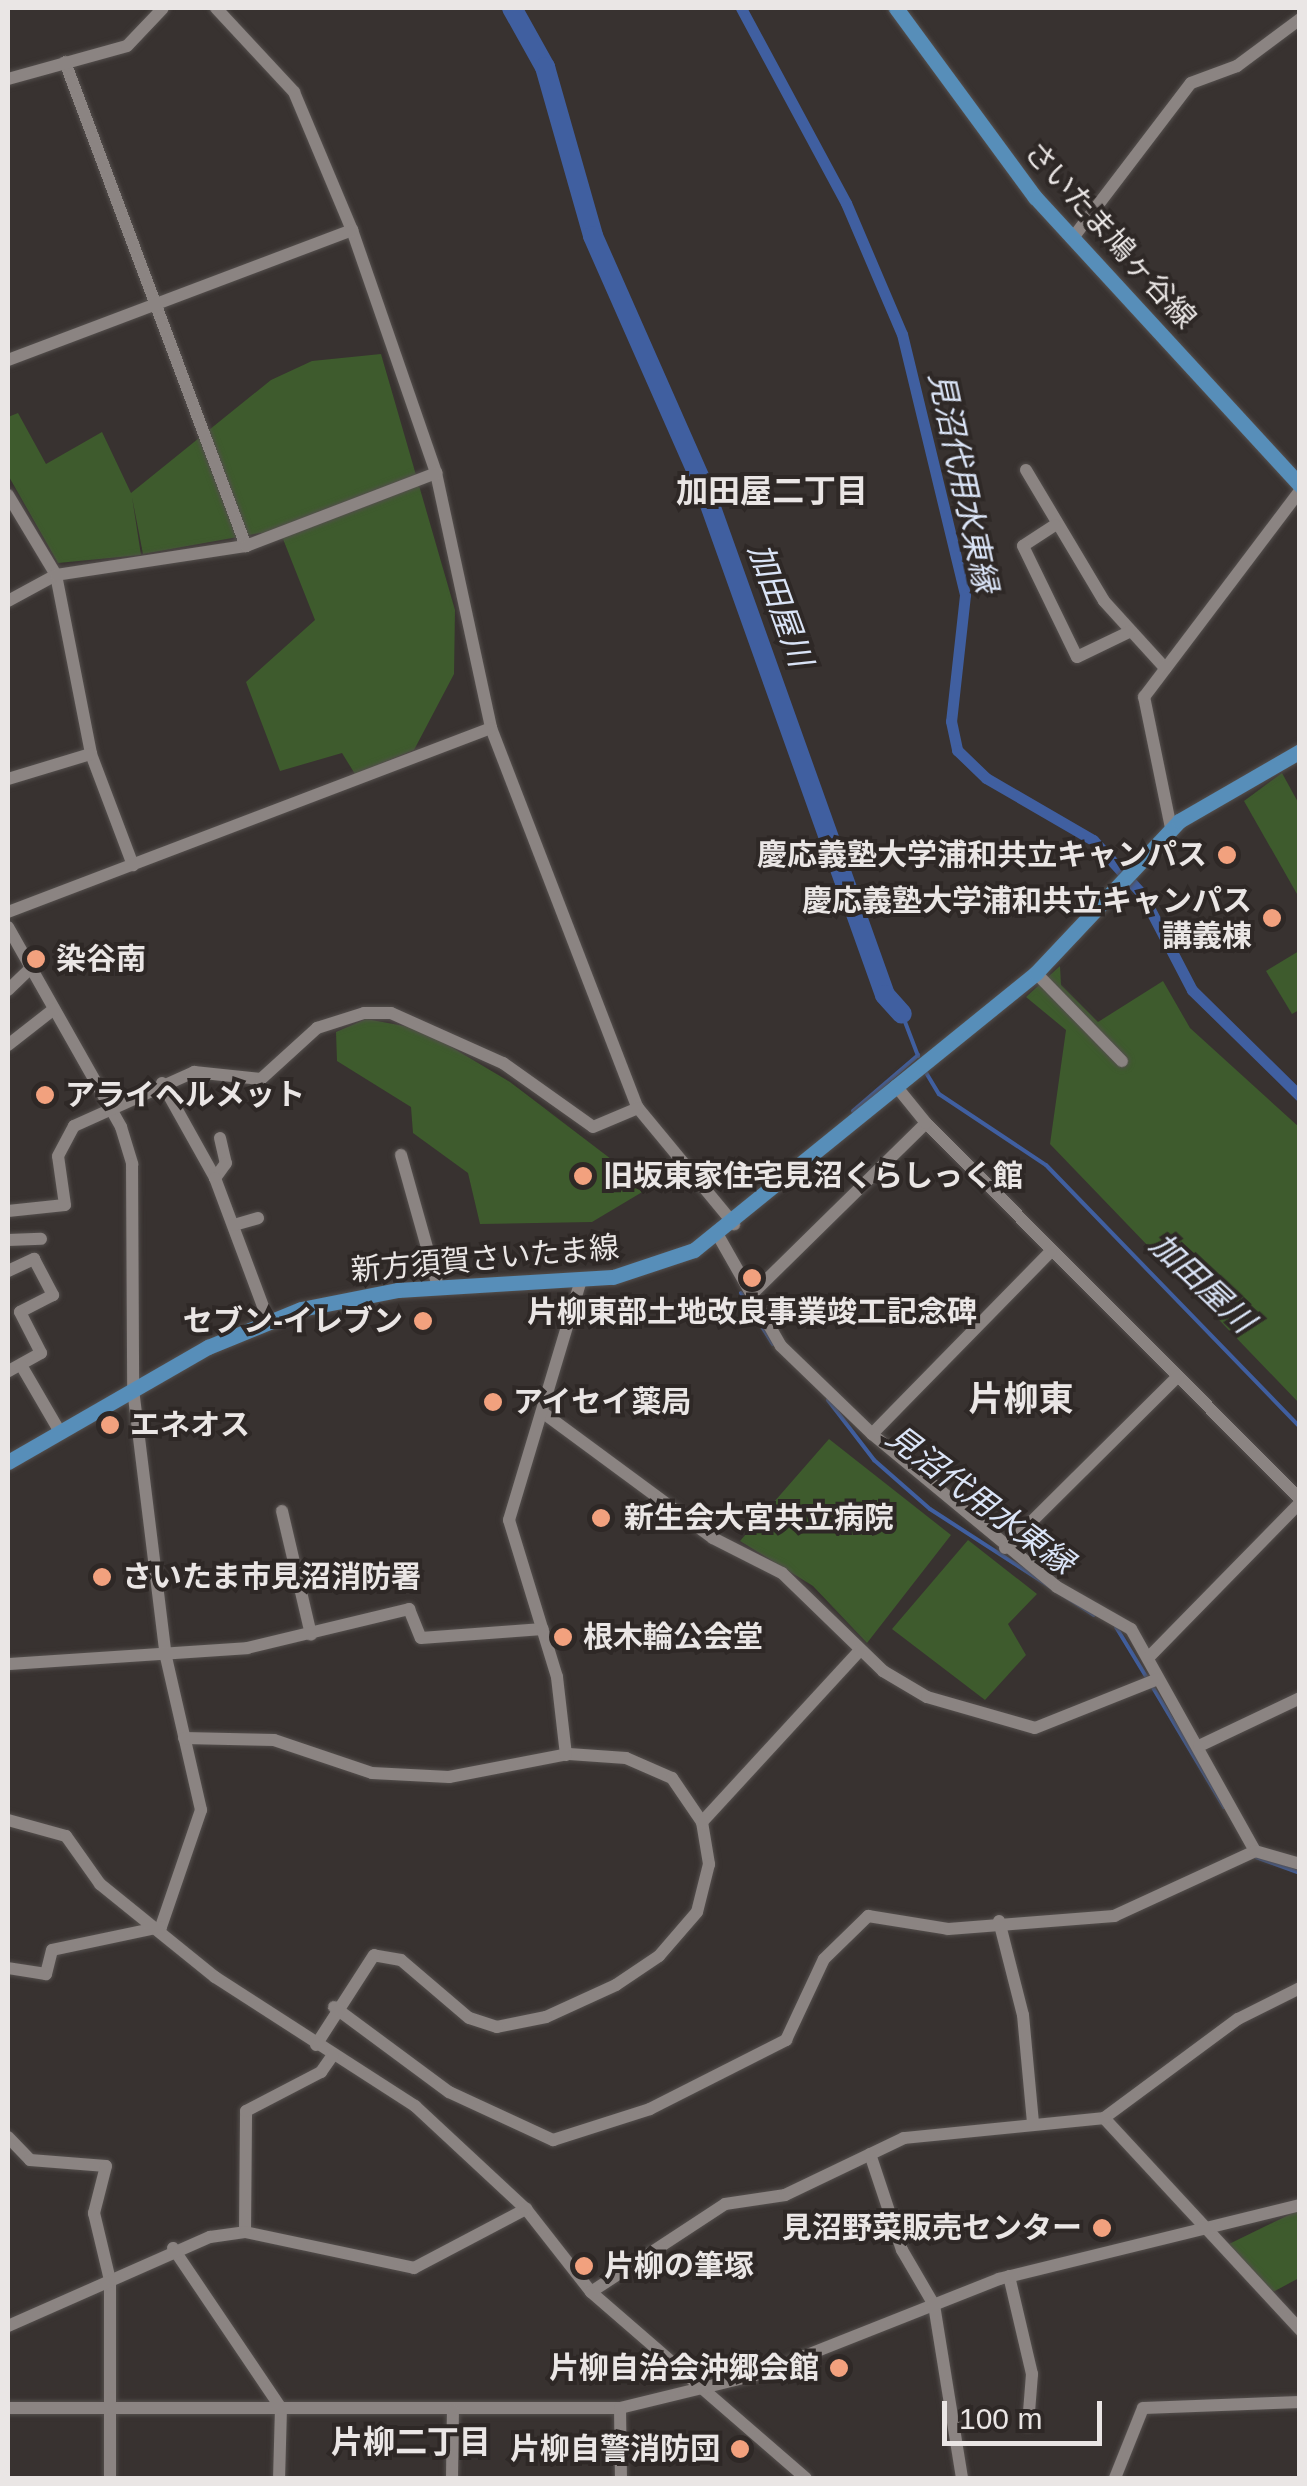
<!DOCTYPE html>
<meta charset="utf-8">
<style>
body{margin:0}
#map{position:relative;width:1307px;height:2486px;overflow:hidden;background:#383230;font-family:Arial,"Noto Sans JP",sans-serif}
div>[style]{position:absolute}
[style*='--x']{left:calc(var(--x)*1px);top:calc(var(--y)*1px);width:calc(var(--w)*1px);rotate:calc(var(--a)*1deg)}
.green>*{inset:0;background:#3e5b2d}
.stream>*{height:4px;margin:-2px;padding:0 2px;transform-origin:2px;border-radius:2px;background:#405fa0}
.canal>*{height:11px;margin:-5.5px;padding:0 5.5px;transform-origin:5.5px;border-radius:5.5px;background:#405fa0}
.river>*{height:20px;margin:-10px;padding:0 10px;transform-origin:10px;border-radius:10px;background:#405fa0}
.roads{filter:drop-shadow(0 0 2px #544f4d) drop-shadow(0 0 2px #544f4d)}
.minor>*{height:12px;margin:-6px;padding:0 6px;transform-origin:6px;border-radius:6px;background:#8b8482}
.major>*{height:15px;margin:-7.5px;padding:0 7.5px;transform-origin:7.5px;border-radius:7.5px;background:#578eb9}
.dots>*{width:28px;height:28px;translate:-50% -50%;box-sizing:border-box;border:5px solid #2e2826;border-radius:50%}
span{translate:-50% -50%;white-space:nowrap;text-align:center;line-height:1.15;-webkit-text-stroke:8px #2e2826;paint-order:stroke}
.street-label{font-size:30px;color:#eae6e5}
.poi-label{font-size:30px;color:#eae6e5;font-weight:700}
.right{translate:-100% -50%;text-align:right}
.left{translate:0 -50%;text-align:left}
.water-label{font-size:32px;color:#dae4f7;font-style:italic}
.neighbourhood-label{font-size:32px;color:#eae6e5;font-weight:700}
.quarter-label{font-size:35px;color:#eae6e5;font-weight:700}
.frame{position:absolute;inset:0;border:10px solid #eae6e5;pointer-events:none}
.scale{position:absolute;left:942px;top:2401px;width:160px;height:45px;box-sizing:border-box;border:5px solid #eae6e5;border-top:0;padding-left:12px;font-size:30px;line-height:35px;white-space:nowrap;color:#eae6e5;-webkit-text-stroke:8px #2e2826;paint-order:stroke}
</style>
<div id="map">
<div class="green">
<i style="clip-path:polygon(381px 354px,455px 610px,454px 674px,414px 750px,355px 774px,342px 753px,280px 771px,246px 682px,315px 620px,283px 539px,260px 533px,143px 554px,132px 497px,141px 555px,58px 563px,8px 475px,8px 417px,18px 413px,46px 464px,102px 432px,131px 493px,271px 380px,312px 361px)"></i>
<i style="clip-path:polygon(1282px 773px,1299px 804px,1297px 894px,1244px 801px)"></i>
<i style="clip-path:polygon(1299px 951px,1299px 1010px,1292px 1014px,1266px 971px)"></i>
<i style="clip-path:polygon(1060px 966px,1061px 985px,1098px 1022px,1163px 981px,1190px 1028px,1299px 1127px,1299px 1403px,1050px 1144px,1066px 1030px,1026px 997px)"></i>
<i style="clip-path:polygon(366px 1019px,421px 1029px,510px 1082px,649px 1188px,592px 1222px,480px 1224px,468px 1173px,413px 1133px,411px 1107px,337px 1061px,336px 1032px)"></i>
<i style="clip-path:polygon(829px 1439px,951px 1535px,867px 1643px,813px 1586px,740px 1541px)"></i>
<i style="clip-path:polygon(968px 1540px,1037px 1594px,1008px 1624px,1026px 1655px,985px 1700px,892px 1629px)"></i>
<i style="clip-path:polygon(1299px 2210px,1299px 2278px,1273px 2292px,1229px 2244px)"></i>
</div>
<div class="stream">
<i style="--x:902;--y:1014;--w:45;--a:69.1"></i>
<i style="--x:925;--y:1071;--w:27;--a:59"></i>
<i style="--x:939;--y:1094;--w:128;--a:33.6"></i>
<i style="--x:1046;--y:1165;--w:365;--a:45.9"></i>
<i style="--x:853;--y:1111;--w:86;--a:-40.7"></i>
<i style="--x:741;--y:1293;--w:60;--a:57.9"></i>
<i style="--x:828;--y:1400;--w:76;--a:52.5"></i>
<i style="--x:874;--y:1460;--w:74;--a:41.2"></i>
<i style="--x:930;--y:1509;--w:195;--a:32.9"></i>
<i style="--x:1116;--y:1627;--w:60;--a:58.7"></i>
<i style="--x:1152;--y:1686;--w:141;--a:59.2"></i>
<i style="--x:1256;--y:1857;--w:47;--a:20"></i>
</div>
<div class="canal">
<i style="--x:741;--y:8;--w:221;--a:61.7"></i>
<i style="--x:846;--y:203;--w:142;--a:66.9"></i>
<i style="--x:902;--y:334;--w:268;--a:76.4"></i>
<i style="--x:965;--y:595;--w:127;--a:96.3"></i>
<i style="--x:951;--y:721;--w:30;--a:78"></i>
<i style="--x:957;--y:750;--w:40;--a:44"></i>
<i style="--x:986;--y:778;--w:124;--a:30.1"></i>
<i style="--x:1093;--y:840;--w:73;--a:47.8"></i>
<i style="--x:1142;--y:894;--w:108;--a:62.5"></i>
<i style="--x:1192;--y:990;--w:151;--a:44.5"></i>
</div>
<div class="river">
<i style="--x:512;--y:8;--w:68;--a:60.8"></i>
<i style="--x:545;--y:67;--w:176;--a:74.1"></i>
<i style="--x:593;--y:236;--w:275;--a:66.2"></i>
<i style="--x:704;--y:488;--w:538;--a:70.35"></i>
<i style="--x:885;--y:995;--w:25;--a:48"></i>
</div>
<div class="roads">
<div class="minor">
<i style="--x:216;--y:8;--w:115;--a:47.1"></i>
<i style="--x:294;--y:92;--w:150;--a:67.2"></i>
<i style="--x:352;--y:230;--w:257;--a:70.9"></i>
<i style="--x:436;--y:473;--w:261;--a:77.8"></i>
<i style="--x:491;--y:728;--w:407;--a:68.9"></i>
<i style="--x:638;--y:1108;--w:151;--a:50.4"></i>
<i style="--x:65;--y:62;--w:517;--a:69.5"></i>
<i style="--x:8;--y:79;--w:123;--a:-15.5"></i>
<i style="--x:127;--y:46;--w:52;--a:-46.5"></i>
<i style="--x:1072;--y:239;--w:196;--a:-52.7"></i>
<i style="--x:1191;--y:83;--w:49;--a:-20.3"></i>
<i style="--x:1237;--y:66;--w:79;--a:-36.7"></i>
<i style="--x:8;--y:360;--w:368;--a:-20.7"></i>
<i style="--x:1026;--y:470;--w:152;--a:59.2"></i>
<i style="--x:1104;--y:601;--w:91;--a:47.7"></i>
<i style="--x:8;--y:495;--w:93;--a:59"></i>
<i style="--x:56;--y:575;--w:182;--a:78.9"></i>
<i style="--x:91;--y:754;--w:119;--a:69.3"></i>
<i style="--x:1055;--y:525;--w:38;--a:147"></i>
<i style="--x:1023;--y:546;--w:123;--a:64.1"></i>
<i style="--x:1077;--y:657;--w:58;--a:-25.7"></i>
<i style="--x:8;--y:601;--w:55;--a:-28.4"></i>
<i style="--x:56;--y:575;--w:192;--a:-8.7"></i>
<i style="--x:246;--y:546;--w:204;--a:-21"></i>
<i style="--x:8;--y:779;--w:87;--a:-16.8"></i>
<i style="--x:1171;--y:828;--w:134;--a:-101.6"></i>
<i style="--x:1144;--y:697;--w:258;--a:-52.9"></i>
<i style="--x:8;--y:912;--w:517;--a:-20.85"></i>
<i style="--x:8;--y:927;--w:230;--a:60.5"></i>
<i style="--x:121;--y:1127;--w:39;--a:73"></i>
<i style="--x:132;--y:1164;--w:225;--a:89.7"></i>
<i style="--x:133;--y:1389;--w:270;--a:83"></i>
<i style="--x:166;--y:1657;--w:157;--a:77.1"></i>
<i style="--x:201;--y:1810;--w:124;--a:108.9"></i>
<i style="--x:161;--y:1927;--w:111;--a:168.1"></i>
<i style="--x:52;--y:1950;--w:25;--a:104"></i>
<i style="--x:46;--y:1974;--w:38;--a:-171"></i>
<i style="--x:1036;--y:973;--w:123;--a:45.7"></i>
<i style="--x:8;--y:990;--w:32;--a:-44"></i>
<i style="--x:8;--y:1045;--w:58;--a:-38"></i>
<i style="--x:162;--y:1083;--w:109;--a:60.8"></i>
<i style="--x:926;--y:1123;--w:530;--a:45.15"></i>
<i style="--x:220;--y:1138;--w:26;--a:77"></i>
<i style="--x:226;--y:1163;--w:19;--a:126"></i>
<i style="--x:215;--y:1178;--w:152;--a:69.5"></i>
<i style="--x:401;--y:1155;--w:137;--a:74.3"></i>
<i style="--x:8;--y:1211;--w:57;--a:-6"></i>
<i style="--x:65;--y:1205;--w:49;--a:-98.1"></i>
<i style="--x:58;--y:1156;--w:34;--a:-62"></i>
<i style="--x:74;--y:1126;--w:132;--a:-24.2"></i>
<i style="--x:194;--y:1072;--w:67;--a:6"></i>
<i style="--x:261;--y:1079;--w:76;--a:-42.3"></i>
<i style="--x:317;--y:1028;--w:49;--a:-17.7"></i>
<i style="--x:364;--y:1013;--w:27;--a:0"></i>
<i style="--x:391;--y:1013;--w:123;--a:24.1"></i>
<i style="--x:503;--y:1063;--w:110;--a:35.4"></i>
<i style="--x:593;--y:1127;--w:49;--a:-22.9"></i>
<i style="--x:234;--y:1225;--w:25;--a:-16"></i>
<i style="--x:719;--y:1237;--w:125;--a:60.4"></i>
<i style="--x:781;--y:1346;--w:127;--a:44"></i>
<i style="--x:872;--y:1434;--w:240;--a:39.6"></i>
<i style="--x:1057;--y:1587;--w:85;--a:29.6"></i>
<i style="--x:1131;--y:1629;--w:254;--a:60.8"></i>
<i style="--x:8;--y:1240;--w:33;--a:-2"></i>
<i style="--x:8;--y:1271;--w:29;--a:-25"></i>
<i style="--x:34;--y:1259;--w:41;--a:62.2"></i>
<i style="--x:53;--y:1295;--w:37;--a:153"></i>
<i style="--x:20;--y:1312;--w:46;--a:62.9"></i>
<i style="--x:41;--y:1353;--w:38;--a:151"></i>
<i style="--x:751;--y:1295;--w:245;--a:-44.5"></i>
<i style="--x:926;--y:1123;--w:48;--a:-129"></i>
<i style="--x:21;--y:1365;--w:78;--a:59.8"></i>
<i style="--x:542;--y:1412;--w:212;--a:36.4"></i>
<i style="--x:713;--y:1538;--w:77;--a:26.9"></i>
<i style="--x:782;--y:1573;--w:141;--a:44.1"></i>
<i style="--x:883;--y:1671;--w:51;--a:30.6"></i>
<i style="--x:927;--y:1697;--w:112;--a:16"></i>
<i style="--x:1035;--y:1728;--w:132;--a:-21.7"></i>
<i style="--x:872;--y:1434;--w:255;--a:-45.6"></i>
<i style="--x:282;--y:1511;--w:127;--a:76.8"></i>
<i style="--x:1005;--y:1548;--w:243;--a:-44.8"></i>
<i style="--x:1149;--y:1657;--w:216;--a:-45.6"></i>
<i style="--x:8;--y:1664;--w:240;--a:-3.8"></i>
<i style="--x:247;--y:1648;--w:167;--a:-13.5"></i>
<i style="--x:409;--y:1609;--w:31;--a:68"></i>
<i style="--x:421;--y:1638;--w:122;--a:-4.2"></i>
<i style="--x:184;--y:1738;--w:90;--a:1.3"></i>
<i style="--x:274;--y:1740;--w:103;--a:18.6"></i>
<i style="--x:372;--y:1773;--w:77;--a:3"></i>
<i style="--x:449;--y:1777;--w:122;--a:-10.9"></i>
<i style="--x:569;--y:1754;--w:57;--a:4"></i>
<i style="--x:626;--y:1758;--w:50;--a:23.5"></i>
<i style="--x:672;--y:1778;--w:53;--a:55.7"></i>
<i style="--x:702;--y:1822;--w:43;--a:80.5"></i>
<i style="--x:709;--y:1864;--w:49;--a:104"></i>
<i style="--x:697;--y:1912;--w:58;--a:130.8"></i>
<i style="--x:659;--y:1956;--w:52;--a:146"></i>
<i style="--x:616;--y:1985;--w:77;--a:155.4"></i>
<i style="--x:546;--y:2017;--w:50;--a:168.5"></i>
<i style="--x:497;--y:2027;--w:29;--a:-162"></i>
<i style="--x:469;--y:2018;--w:89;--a:-139.5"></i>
<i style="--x:401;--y:1960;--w:27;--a:-170"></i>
<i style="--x:374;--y:1955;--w:107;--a:122.8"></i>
<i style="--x:1199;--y:1746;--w:112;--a:-25.4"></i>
<i style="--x:566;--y:1755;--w:79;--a:-96.6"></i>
<i style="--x:557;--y:1677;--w:164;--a:-107"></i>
<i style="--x:509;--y:1520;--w:251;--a:-73.3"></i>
<i style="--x:8;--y:1820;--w:60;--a:15.4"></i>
<i style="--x:66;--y:1836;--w:59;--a:54.7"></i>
<i style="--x:100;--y:1884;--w:148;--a:39"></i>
<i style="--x:215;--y:1977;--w:238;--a:32.8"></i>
<i style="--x:415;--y:2106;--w:151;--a:42.9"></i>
<i style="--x:526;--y:2209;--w:105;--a:51.9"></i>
<i style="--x:591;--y:2292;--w:284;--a:40.9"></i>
<i style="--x:702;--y:1822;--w:234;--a:-47.4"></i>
<i style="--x:999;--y:1921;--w:97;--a:75.7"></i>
<i style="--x:1023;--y:2015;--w:108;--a:84.7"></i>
<i style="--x:334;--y:2007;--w:143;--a:36.5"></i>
<i style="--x:449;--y:2092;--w:115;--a:24.8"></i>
<i style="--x:553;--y:2140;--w:102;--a:-17.7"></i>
<i style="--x:650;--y:2109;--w:153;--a:-26.9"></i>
<i style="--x:786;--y:2040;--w:89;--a:-64.9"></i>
<i style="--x:824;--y:1959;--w:62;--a:-44.3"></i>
<i style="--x:868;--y:1916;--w:81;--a:9.2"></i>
<i style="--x:948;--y:1929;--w:167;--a:-4.5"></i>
<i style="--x:1114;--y:1916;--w:155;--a:-24.7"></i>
<i style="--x:1255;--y:1851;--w:47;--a:16.1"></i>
<i style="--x:1104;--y:2118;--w:289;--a:47.2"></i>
<i style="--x:8;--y:2137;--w:32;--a:46"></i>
<i style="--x:30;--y:2160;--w:76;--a:4.5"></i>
<i style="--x:106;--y:2166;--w:49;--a:104.3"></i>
<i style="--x:94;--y:2213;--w:69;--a:76.6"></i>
<i style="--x:110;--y:2280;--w:198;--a:90"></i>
<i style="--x:870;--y:2154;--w:101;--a:71.6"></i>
<i style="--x:902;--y:2250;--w:64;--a:59.8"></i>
<i style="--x:934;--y:2305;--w:175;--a:80.8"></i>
<i style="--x:245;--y:2232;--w:121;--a:-89.5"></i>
<i style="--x:246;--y:2111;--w:85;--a:-27.5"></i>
<i style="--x:321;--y:2072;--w:21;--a:-55"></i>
<i style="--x:173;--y:2248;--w:193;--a:56"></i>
<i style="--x:281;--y:2408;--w:70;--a:91.6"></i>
<i style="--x:1009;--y:2276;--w:101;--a:76.8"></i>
<i style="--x:1032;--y:2374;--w:51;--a:94.5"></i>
<i style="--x:591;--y:2292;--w:160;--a:-33.3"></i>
<i style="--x:725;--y:2204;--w:61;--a:-8.5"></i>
<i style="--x:785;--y:2195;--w:132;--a:-25.6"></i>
<i style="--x:904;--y:2138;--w:201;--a:-5.7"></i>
<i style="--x:1104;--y:2118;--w:167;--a:-36.5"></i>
<i style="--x:1238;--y:2019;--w:69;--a:-26.6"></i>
<i style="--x:8;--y:2326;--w:221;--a:-23.8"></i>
<i style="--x:210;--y:2237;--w:35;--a:-8"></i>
<i style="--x:245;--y:2232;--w:173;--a:12"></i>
<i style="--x:414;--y:2268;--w:127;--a:-27.8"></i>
<i style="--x:8;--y:2408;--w:612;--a:0"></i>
<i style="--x:620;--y:2408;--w:143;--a:-13.7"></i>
<i style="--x:759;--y:2374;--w:258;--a:-21.6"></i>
<i style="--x:999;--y:2279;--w:310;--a:-13.8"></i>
<i style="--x:620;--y:2408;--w:70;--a:89.2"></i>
<i style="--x:452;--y:2478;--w:68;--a:-89.2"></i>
<i style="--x:1115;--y:2478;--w:75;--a:-68.2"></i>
<i style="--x:1143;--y:2408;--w:157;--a:-2.2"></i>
</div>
<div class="major">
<i style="--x:896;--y:8;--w:235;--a:53.7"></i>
<i style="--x:1035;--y:197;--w:391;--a:47.4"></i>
<i style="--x:8;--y:1462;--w:231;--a:-29.9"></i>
<i style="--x:208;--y:1347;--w:100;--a:-22.2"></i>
<i style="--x:301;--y:1309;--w:99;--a:-11.1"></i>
<i style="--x:398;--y:1290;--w:215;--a:-3.5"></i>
<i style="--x:613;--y:1277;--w:85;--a:-18.4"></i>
<i style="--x:694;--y:1250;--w:440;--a:-39"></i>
<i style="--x:1036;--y:973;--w:209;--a:-46.7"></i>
<i style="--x:1179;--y:821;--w:140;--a:-30"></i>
</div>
</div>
<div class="dots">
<i style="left:1227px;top:855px;background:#f2a17e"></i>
<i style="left:1272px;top:918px;background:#f2a17e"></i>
<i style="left:36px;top:959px;background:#f2a17e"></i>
<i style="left:45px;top:1095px;background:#f2a17e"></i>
<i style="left:583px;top:1176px;background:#f2a17e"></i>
<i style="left:752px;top:1278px;background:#f2a17e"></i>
<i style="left:423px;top:1321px;background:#f2a17e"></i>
<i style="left:493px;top:1402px;background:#f2a17e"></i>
<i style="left:110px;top:1425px;background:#f2a17e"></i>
<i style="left:601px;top:1518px;background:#f2a17e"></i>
<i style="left:102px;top:1577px;background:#f2a17e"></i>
<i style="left:563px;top:1637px;background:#f2a17e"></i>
<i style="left:1102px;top:2228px;background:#f2a17e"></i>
<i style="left:584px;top:2266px;background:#f2a17e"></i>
<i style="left:839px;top:2368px;background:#f2a17e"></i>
<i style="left:740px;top:2449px;background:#f2a17e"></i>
</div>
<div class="street-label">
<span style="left:1110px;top:235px;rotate:48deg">さいたま鳩ヶ谷線</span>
<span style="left:485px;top:1259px;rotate:-5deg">新方須賀さいたま線</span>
</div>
<div class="poi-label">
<span class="right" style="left:1207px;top:855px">慶応義塾大学浦和共立キャンパス</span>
<span class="right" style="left:1252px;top:918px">慶応義塾大学浦和共立キャンパス<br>講義棟</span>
<span class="left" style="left:56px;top:959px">染谷南</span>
<span class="left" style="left:65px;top:1095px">アライヘルメット</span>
<span class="left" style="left:603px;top:1176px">旧坂東家住宅見沼くらしっく館</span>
<span style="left:752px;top:1312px">片柳東部土地改良事業竣工記念碑</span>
<span class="right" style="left:403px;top:1321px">セブン-イレブン</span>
<span class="left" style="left:513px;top:1402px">アイセイ薬局</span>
<span class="left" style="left:130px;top:1425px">エネオス</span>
<span class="left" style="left:624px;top:1518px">新生会大宮共立病院</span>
<span class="left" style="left:122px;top:1577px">さいたま市見沼消防署</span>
<span class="left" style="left:583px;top:1637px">根木輪公会堂</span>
<span class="right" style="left:1082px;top:2228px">見沼野菜販売センター</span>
<span class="left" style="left:604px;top:2266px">片柳の筆塚</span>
<span class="right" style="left:819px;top:2368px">片柳自治会沖郷会館</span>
<span class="right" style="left:720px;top:2449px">片柳自警消防団</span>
</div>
<div class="water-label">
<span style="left:963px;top:482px;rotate:78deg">見沼代用水東縁</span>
<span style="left:780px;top:605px;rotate:70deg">加田屋川</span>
<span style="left:1202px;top:1283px;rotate:43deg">加田屋川</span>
<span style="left:980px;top:1500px;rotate:37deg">見沼代用水東縁</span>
</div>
<div class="neighbourhood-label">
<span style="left:772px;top:491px">加田屋二丁目</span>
<span style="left:411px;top:2442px">片柳二丁目</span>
</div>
<div class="quarter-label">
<span style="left:1021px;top:1399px">片柳東</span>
</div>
<div class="frame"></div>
<div class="scale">100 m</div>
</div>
